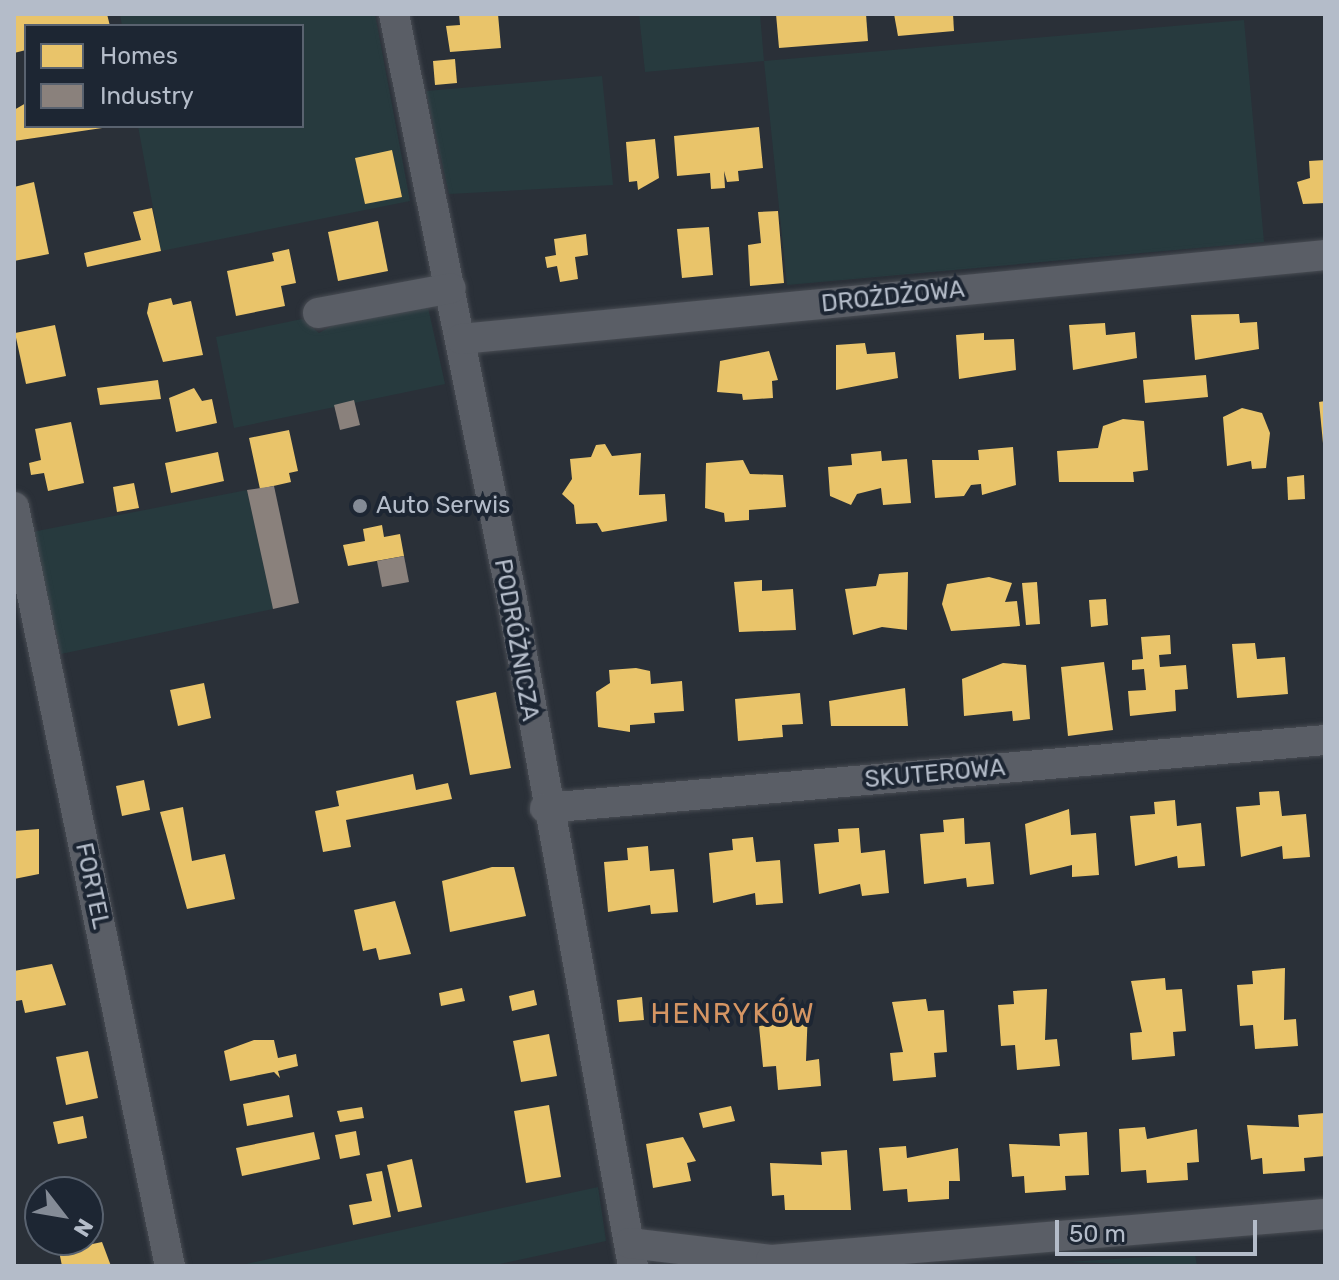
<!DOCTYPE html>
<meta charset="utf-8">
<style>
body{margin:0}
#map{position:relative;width:1339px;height:1280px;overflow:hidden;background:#2a3038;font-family:Rubik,sans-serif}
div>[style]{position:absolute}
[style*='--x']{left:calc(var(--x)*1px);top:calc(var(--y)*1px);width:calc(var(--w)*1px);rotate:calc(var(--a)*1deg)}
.green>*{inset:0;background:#273a3e}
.homes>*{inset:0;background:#e9c46a}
.industry>*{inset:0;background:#8a817c}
.roads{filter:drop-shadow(0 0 2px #484c53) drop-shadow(0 0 2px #484c53)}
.minor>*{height:30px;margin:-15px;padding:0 15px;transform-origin:15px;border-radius:15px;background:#5a5e66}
.dots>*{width:22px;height:22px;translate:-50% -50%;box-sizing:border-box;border:4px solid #1d2633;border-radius:50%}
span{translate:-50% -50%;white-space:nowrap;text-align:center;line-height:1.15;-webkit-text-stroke:8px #1d2633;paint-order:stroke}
.street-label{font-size:24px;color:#b4bcc9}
.poi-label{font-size:24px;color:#b4bcc9}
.left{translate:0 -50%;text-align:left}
.quarter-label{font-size:28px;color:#d59563;letter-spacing:2px}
.frame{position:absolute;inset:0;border:16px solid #b4bcc9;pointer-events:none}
.legend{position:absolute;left:24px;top:24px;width:280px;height:104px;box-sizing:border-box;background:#1d2633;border:2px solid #59626f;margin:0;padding:10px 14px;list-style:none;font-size:24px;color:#b4bcc9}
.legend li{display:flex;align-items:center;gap:16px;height:40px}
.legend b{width:40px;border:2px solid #59626f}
.north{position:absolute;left:24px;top:1176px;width:80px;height:80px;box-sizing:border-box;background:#1d2633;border:2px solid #59626f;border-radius:50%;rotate:121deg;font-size:22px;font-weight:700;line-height:32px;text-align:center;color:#b4bcc9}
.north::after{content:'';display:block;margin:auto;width:28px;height:36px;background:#848b96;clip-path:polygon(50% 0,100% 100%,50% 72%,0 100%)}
.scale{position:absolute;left:1055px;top:1220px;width:202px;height:36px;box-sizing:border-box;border:4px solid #b4bcc9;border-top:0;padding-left:10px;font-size:24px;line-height:28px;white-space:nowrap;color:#b4bcc9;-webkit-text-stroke:6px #1d2633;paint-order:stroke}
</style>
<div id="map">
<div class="green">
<i style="clip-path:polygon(120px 14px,375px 14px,410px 201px,161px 251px,138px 126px,302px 126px,302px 26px,122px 26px)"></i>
<i style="clip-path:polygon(639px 14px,760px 14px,764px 61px,1244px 20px,1264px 242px,787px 285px,764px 61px,645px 72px)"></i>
<i style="clip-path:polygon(602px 76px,613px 185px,449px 194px,426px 91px)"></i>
<i style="clip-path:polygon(427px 303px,445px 384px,234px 428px,216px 337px,302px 319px,319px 333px,344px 319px)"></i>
<i style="clip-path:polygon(247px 490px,273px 609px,61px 654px,32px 532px)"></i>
<i style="clip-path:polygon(598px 1187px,606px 1241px,491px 1266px,237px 1266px)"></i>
<i style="clip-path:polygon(1195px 1254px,1197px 1266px,1067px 1262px,1129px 1258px)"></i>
</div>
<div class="homes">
<i style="clip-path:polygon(14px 14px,107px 14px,110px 26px,26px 26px,26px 50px,14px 53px)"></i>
<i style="clip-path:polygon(459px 14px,498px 14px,501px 48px,450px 52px,446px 26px,460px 25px)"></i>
<i style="clip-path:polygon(776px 14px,866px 14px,868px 41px,779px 48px)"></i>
<i style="clip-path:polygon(894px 14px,953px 14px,954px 31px,898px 36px)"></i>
<i style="clip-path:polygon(455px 59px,457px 83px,435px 85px,433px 61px)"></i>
<i style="clip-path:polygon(26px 103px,26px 126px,109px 127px,14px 141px,14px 110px)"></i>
<i style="clip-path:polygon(759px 127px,763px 168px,738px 171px,739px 181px,727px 182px,724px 171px,725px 188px,711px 189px,710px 173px,677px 176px,674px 136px)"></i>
<i style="clip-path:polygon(655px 139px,659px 178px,638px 190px,637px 181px,629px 182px,626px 142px)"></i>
<i style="clip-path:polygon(392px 150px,402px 197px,365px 204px,355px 158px)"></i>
<i style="clip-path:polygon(1325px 160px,1325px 203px,1303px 204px,1297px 182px,1310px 178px,1309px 161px)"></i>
<i style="clip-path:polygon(34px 182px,49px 254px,14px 261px,14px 187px)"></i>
<i style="clip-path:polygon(152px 208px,161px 251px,87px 267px,84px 253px,141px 240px,133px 212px)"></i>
<i style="clip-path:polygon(778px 211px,784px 283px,750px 286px,748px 245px,761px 243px,758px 212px)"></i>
<i style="clip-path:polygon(378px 221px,388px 271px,338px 281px,328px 232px)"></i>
<i style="clip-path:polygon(709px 227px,713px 275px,682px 278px,677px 229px)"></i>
<i style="clip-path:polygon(586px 234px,588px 255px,575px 257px,578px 279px,560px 282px,557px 266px,547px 268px,545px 257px,556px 255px,554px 239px)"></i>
<i style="clip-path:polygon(289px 249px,296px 283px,281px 286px,285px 306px,236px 316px,227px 271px,274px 261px,272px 253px)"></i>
<i style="clip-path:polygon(171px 298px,173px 305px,191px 301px,203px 355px,163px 362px,147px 313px,149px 303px)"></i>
<i style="clip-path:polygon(1239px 314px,1240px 323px,1257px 322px,1259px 349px,1195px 360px,1191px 315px)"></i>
<i style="clip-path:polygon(1105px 323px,1106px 335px,1135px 332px,1137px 358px,1073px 370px,1069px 325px)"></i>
<i style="clip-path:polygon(55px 325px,66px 376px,26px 384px,15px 333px)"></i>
<i style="clip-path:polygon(984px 333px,984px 340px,1014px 339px,1016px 370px,959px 379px,956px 335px)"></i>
<i style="clip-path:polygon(865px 343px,867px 354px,895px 352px,898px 378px,836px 390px,836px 345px)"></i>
<i style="clip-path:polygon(769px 351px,778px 380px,772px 381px,773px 398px,743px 400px,742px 394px,717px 392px,720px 361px)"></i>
<i style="clip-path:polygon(1206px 375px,1208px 397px,1145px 403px,1143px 380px)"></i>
<i style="clip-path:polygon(158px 380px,161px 399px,100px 405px,97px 388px)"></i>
<i style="clip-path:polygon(194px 388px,202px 401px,212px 399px,217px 423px,176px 432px,169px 398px)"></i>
<i style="clip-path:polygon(1325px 401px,1325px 443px,1323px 443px,1319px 402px)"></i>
<i style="clip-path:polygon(1242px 408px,1262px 413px,1270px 433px,1266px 468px,1252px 469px,1251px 461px,1227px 466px,1223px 417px)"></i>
<i style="clip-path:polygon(1123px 419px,1144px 421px,1148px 470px,1133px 472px,1134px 482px,1059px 482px,1057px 451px,1098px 448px,1103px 426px)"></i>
<i style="clip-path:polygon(71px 422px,84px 483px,48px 491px,44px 473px,31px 475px,29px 463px,41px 460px,35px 429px)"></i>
<i style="clip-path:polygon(289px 430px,298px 471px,289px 473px,291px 482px,260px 489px,249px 438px)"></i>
<i style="clip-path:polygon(605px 444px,612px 456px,641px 453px,639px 495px,665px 494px,667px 521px,602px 532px,597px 523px,576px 524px,574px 505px,562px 494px,572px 479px,570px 459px,591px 457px,596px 445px)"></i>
<i style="clip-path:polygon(1013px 447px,1016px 485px,982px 495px,981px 484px,971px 485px,964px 496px,935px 498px,932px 460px,979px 460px,978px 450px)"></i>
<i style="clip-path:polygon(881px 451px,882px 461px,907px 459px,911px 503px,883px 505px,881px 488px,857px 494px,851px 505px,830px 496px,828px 467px,852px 465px,851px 454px)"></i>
<i style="clip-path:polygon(218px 452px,224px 481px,171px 493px,165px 463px)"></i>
<i style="clip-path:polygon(743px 460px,750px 474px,783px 475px,786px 507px,749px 510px,749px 520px,725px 522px,724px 513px,705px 508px,706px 463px)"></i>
<i style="clip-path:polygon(1304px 475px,1305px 499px,1288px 500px,1287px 477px)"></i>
<i style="clip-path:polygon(134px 483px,139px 508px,117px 512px,113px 487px)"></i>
<i style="clip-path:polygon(382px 525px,384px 537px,400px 534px,404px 556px,348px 566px,343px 545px,365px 541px,363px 529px)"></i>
<i style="clip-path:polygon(908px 572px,907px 630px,882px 627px,853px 635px,845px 589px,876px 586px,879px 574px)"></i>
<i style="clip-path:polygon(989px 577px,1012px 583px,1005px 602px,1017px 601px,1020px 626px,951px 631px,942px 604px,947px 584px)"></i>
<i style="clip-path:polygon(762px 580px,762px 591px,793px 589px,796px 630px,739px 632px,734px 582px)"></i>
<i style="clip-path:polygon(1037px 582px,1040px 624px,1026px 625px,1022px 583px)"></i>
<i style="clip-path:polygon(1106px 599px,1108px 625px,1091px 627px,1089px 600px)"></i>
<i style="clip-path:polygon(1170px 635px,1171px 654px,1159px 655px,1160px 667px,1186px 665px,1188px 689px,1175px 690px,1176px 711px,1130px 716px,1128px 691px,1146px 690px,1144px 669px,1132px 670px,1132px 660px,1143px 659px,1141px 637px)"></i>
<i style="clip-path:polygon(1255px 643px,1257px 659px,1285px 657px,1288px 694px,1237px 698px,1232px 644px)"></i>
<i style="clip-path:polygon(1104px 662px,1113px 730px,1068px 736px,1061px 667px)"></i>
<i style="clip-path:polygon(1003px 663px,1026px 665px,1030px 719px,1013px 721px,1012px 711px,964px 716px,962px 679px)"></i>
<i style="clip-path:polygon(636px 668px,650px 671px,651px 684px,682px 681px,684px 711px,654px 713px,655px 723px,630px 725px,630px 732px,598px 727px,596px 692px,610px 683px,609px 670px)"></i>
<i style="clip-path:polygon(204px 683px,211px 718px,178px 726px,170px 690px)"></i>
<i style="clip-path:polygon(905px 688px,908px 726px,831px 726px,829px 701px)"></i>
<i style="clip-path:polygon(496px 692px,511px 768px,470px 775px,456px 701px)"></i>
<i style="clip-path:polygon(800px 693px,803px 724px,782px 725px,783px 737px,738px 741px,735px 699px)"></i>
<i style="clip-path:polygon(413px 774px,416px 790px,448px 783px,452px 799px,346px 820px,351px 847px,323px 852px,315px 811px,339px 806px,336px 791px)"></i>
<i style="clip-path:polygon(144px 780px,150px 810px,122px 816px,116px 786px)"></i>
<i style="clip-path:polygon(1279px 791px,1282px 816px,1306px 814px,1310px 857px,1283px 859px,1282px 846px,1241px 857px,1236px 807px,1260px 805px,1259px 792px)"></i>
<i style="clip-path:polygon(1175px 800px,1177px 826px,1201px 823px,1205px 866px,1178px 868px,1177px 856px,1135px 866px,1130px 816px,1155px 814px,1154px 802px)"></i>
<i style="clip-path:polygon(183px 807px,192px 861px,225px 854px,235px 899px,187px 909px,160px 812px)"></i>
<i style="clip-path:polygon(1069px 809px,1071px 835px,1096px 833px,1099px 875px,1072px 877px,1072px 865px,1030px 875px,1025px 824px)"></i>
<i style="clip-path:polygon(964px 818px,965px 844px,990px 842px,994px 884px,967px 887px,966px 878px,924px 884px,920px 834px,944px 832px,943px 820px)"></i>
<i style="clip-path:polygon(859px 828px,861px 853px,885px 850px,889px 893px,862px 896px,860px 884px,819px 894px,814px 844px,839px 842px,838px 829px)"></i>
<i style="clip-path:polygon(39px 829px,39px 874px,14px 879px,14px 831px)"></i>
<i style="clip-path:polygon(753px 837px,756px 862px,780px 860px,783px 903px,756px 905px,755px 893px,713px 903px,709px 853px,733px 850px,732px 839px)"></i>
<i style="clip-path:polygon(648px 846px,650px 871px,674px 869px,678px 912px,651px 914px,650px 905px,608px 912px,604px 862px,628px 860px,627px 848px)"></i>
<i style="clip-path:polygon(492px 867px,514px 867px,526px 916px,450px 932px,442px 881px)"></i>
<i style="clip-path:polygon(395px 901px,411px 954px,379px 960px,376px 948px,363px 951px,354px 910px)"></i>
<i style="clip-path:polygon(52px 964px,66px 1005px,25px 1013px,22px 1000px,16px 1001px,14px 971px)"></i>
<i style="clip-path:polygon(1285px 968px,1284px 1020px,1296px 1019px,1298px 1046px,1255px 1049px,1253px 1025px,1240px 1026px,1237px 985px,1253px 984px,1252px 971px)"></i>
<i style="clip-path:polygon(1165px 978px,1166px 990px,1182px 989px,1186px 1031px,1173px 1032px,1175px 1056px,1132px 1060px,1130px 1033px,1142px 1032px,1131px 981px)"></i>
<i style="clip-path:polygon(462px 988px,465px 1001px,441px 1006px,439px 993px)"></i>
<i style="clip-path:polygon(1047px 989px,1045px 1040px,1057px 1039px,1060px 1066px,1017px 1070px,1015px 1045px,1001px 1046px,998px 1005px,1014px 1004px,1013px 991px)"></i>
<i style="clip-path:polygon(534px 990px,537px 1005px,512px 1011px,509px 996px)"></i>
<i style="clip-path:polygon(642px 997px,644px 1020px,619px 1022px,617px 1000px)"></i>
<i style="clip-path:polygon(926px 999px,928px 1011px,944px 1010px,947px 1052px,934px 1053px,936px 1077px,893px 1081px,890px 1053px,903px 1052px,892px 1002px)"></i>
<i style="clip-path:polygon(808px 1009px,806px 1061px,819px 1059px,821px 1086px,778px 1090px,776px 1066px,763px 1067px,759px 1026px,775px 1024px,774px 1012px)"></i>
<i style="clip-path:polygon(549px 1034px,557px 1076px,521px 1082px,513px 1041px)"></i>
<i style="clip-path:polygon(254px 1040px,274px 1040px,278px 1058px,296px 1054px,298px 1066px,278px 1071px,280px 1078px,274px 1072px,230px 1081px,224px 1051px)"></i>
<i style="clip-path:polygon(88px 1051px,98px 1098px,66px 1105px,56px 1057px)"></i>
<i style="clip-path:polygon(289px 1095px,293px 1117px,247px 1126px,243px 1104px)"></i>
<i style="clip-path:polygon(549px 1105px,561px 1177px,526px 1183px,514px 1111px)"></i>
<i style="clip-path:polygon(731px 1106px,735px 1121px,703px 1128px,699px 1113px)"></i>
<i style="clip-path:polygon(362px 1107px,364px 1118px,340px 1122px,337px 1111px)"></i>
<i style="clip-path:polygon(1325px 1113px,1325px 1156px,1304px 1158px,1305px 1171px,1263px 1174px,1262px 1158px,1251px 1160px,1247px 1125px,1299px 1127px,1298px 1115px)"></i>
<i style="clip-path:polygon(83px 1116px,87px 1138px,58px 1144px,53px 1122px)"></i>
<i style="clip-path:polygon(1145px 1127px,1147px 1139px,1197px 1129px,1199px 1162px,1187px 1163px,1188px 1180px,1147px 1183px,1146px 1170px,1121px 1172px,1119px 1129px)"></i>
<i style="clip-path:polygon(356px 1131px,360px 1155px,340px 1159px,335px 1135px)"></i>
<i style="clip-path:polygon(314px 1132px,320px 1159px,242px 1176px,236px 1148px)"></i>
<i style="clip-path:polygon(1087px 1132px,1089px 1175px,1065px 1176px,1066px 1190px,1025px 1193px,1024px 1176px,1012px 1177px,1009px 1144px,1060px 1146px,1059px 1134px)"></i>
<i style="clip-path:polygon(683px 1137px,696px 1161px,687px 1163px,691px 1181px,653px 1188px,646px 1144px)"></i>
<i style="clip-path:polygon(906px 1146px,907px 1158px,958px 1148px,960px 1181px,949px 1181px,949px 1199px,908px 1202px,907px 1189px,883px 1191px,879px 1148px)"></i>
<i style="clip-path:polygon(847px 1150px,851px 1210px,785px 1210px,784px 1195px,772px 1196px,770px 1163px,822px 1165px,821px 1152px)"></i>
<i style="clip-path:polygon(412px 1159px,422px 1207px,398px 1212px,387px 1165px)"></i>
<i style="clip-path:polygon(382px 1171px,391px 1217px,353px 1225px,349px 1205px,372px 1201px,366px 1174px)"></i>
<i style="clip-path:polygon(102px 1242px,111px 1266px,62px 1266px,59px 1251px)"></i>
</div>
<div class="industry">
<i style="clip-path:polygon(354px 400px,360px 425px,340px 430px,334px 405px)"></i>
<i style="clip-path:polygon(274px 486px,299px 603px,273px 609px,247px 490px)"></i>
<i style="clip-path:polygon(404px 556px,409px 582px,382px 587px,377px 561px)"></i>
</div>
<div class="roads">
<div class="minor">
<i style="--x:394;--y:14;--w:592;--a:78.6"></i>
<i style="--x:511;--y:594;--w:683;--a:79.71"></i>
<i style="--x:318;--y:313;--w:135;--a:-10.6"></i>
<i style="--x:461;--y:339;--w:868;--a:-5.55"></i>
<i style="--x:14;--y:507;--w:775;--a:78.39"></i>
<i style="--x:545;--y:808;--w:783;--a:-4.98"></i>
<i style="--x:629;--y:1243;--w:143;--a:6.8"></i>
<i style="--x:771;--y:1260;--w:556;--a:-4.75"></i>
</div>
</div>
<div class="dots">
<i style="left:360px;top:506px;background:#848b96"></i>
</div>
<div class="street-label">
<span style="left:893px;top:297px;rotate:-6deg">DROŻDŻOWA</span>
<span style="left:516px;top:640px;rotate:80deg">PODRÓŻNICZA</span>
<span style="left:935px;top:774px;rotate:-5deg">SKUTEROWA</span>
<span style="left:92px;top:886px;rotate:78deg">FORTEL</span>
</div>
<div class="poi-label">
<span class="left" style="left:376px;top:506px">Auto Serwis</span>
</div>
<div class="quarter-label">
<span style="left:733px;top:1014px">HENRYKÓW</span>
</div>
<div class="frame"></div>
<ul class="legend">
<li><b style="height:22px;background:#e9c46a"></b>Homes</li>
<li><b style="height:22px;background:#8a817c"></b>Industry</li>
</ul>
<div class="north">N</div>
<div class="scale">50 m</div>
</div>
